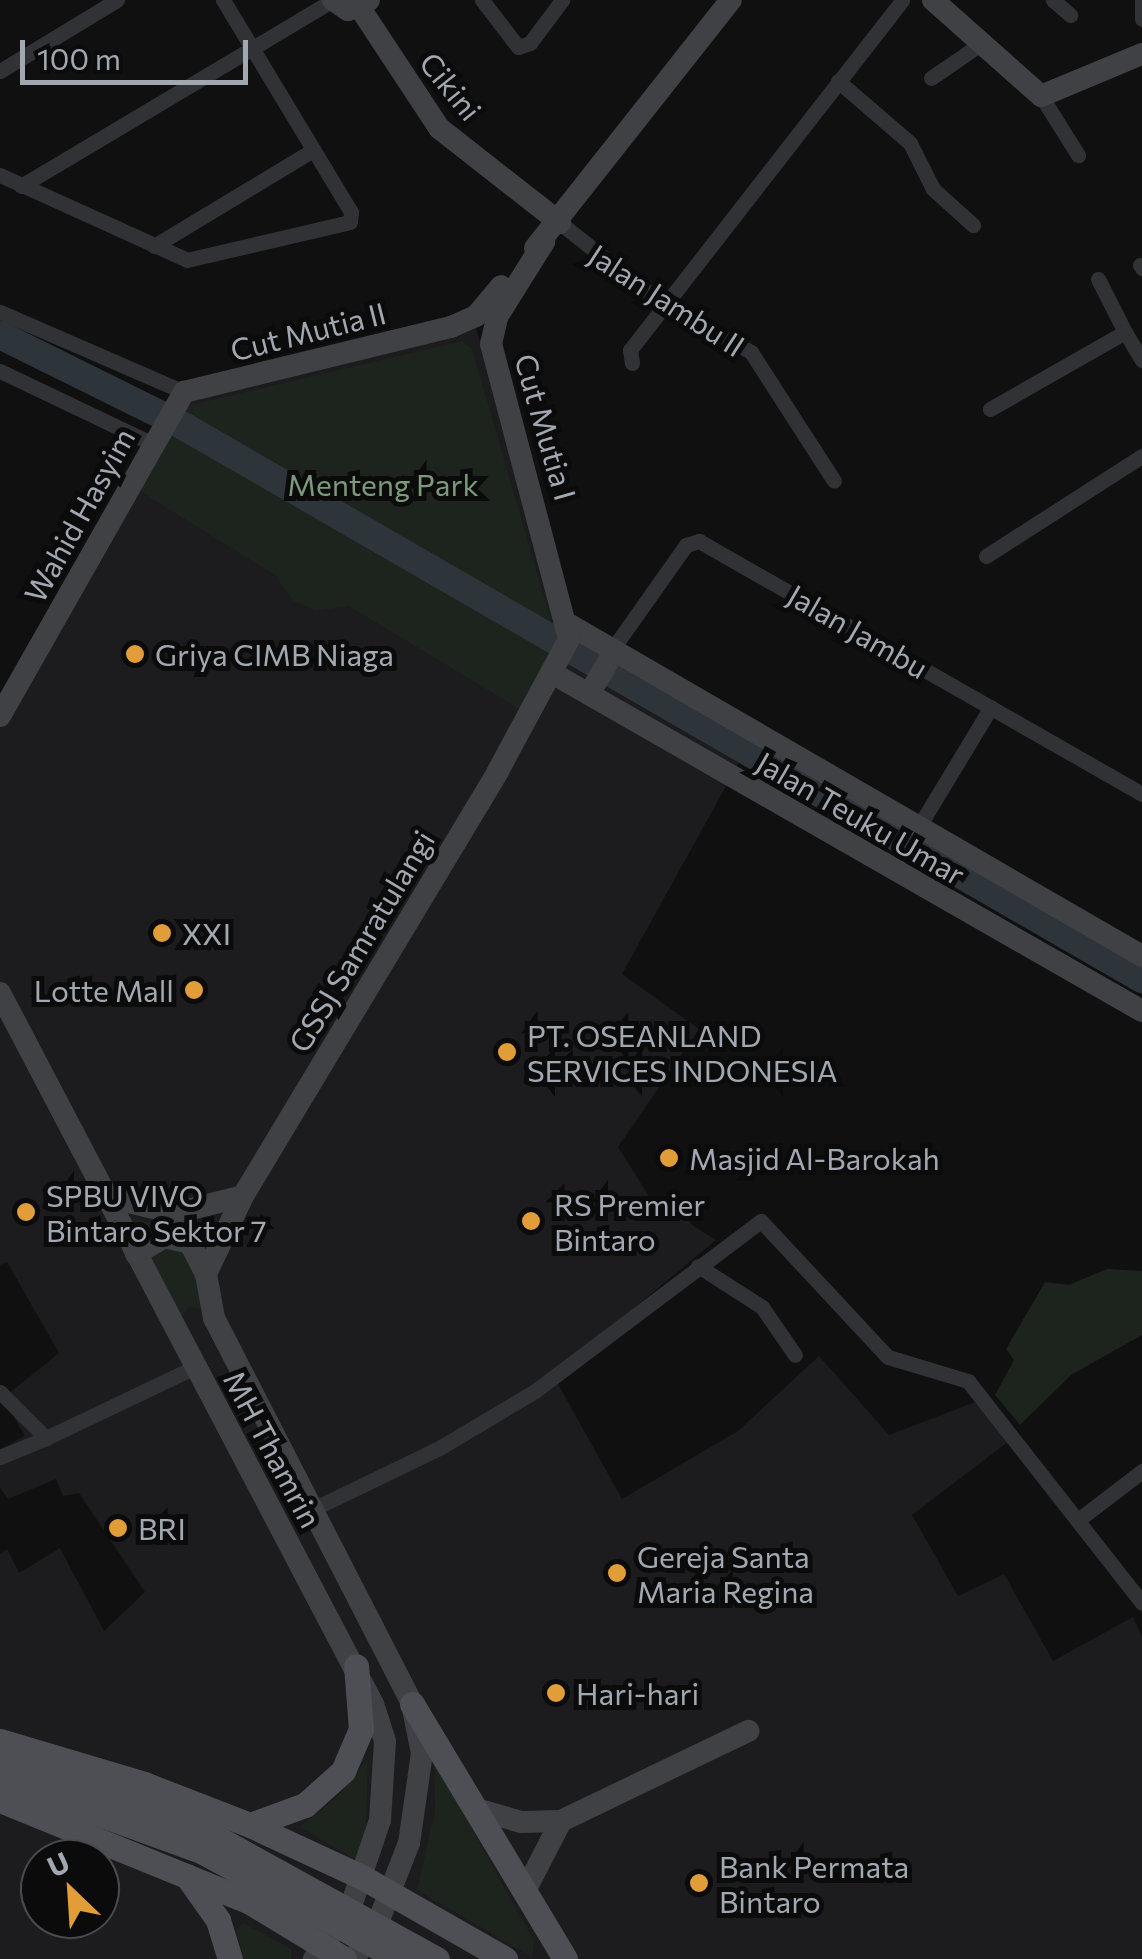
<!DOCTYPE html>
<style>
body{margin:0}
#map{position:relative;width:1142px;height:1959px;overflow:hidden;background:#101011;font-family:Commissioner,sans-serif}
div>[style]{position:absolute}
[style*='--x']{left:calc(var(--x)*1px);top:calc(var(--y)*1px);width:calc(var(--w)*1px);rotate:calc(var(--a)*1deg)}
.built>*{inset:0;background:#1c1c1e}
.green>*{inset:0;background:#1d231d}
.river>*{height:28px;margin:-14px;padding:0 14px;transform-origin:14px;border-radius:14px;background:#2d353a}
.street>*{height:15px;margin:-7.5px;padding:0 7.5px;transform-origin:7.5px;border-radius:7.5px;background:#313236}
.secondary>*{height:22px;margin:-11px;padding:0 11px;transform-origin:11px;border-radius:11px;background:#3f4145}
.primary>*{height:25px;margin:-12.5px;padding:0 12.5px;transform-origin:12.5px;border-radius:12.5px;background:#4d4f54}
.primary-bridge>*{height:25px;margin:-12.5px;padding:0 12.5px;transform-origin:12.5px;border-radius:12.5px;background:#4d4f54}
.dots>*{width:28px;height:28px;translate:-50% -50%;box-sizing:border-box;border:5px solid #0b0b0c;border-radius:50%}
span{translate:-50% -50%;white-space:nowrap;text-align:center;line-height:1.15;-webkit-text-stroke:10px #0b0b0c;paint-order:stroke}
.street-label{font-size:30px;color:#a2a8b1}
.park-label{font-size:30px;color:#7b9a7a}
.poi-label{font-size:30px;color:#a2a8b1}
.left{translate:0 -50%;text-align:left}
.right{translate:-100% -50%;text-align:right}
.north{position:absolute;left:20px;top:1839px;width:100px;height:100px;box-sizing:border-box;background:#0b0b0c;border:2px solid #474a4e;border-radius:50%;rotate:335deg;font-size:28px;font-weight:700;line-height:40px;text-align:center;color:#a2a8b1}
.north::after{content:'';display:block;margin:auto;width:35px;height:45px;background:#e19d38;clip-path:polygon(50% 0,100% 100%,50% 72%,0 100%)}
.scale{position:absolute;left:20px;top:40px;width:228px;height:45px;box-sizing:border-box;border:5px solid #a2a8b1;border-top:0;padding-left:12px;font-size:30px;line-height:35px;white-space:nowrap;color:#a2a8b1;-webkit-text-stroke:8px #0b0b0c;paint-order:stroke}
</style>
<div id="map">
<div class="built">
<i style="clip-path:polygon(evenodd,475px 324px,562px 646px,740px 761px,622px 974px,699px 1029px,618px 1147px,652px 1201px,676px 1202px,692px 1225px,716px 1240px,553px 1375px,622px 1499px,738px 1431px,819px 1356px,889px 1435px,978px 1401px,1013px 1438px,912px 1515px,958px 1596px,1004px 1574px,1053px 1661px,1133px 1617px,1142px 1637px,1142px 1959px,0 1959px,0 1554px,7px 1549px,19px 1573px,60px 1548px,104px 1631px,145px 1592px,79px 1493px,63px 1496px,56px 1479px,8px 1499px,0 1488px,0 1449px,25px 1436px,3px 1398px,59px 1353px,7px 1262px,0 1265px,0 707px,184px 402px,475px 324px,40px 1859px,100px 1859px,100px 1919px,40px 1919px,40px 1859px)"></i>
</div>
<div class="green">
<i style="clip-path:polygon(462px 341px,472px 349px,557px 641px,521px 710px,349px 606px,315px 611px,292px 600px,275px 575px,140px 491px,186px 406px)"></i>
<i style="clip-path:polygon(120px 1214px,167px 1228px,225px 1219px,203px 1309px,189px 1307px,178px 1321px)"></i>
<i style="clip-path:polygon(1107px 1269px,1142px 1271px,1142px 1335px,1071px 1375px,1020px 1425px,995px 1395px,1014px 1360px,1006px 1349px,1045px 1282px,1069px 1285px)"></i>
<i style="clip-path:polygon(368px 1758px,366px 1826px,359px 1862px,300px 1827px,336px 1798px)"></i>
<i style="clip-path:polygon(434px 1760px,534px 1941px,532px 1957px,417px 1890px,435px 1811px)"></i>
<i style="clip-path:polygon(244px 1923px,291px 1949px,291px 1959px,244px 1959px,236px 1931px)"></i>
</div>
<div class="river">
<i style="--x:0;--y:335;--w:207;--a:26.4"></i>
<i style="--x:185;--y:427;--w:1105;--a:29.98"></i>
</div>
<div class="street">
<i style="--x:482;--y:0;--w:59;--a:52.5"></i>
<i style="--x:518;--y:47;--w:13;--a:-18"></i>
<i style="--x:530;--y:43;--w:54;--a:-53.3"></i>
<i style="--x:1053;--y:0;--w:23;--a:41"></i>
<i style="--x:1142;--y:1;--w:18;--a:90"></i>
<i style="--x:0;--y:71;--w:137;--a:-31.3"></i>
<i style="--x:931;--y:78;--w:62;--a:-34.5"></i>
<i style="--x:838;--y:81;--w:95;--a:40.7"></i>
<i style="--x:910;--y:143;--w:51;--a:63.4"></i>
<i style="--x:933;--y:189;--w:54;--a:42"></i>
<i style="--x:1041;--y:96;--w:70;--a:57.9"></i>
<i style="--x:0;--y:175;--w:205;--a:24.4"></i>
<i style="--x:187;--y:260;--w:167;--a:-13.1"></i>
<i style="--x:350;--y:222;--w:10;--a:-84"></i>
<i style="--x:351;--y:212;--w:248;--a:-121.1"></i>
<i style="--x:21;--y:186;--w:363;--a:-30.8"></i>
<i style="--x:560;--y:223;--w:134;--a:38.3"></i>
<i style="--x:665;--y:306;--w:98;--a:28.1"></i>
<i style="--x:751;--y:352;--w:153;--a:57.2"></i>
<i style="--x:154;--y:246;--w:186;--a:-31.1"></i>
<i style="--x:1140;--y:265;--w:4;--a:56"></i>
<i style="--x:1098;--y:279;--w:59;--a:63"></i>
<i style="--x:0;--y:312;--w:201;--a:23.5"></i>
<i style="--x:632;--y:363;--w:13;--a:-99"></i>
<i style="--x:630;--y:350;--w:443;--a:-52.1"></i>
<i style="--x:0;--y:371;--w:170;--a:25.5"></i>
<i style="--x:990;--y:409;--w:155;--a:-29.7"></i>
<i style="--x:1125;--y:332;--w:33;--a:59"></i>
<i style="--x:986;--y:556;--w:185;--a:-32.7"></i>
<i style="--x:611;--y:651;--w:130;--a:-54.7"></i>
<i style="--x:686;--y:545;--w:14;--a:-17"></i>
<i style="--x:699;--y:541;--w:510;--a:29.73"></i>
<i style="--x:918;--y:828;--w:141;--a:-58.9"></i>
<i style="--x:698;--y:1266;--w:76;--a:32.6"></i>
<i style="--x:762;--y:1307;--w:58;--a:55.5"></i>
<i style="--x:0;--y:1392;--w:65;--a:45"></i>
<i style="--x:46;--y:1438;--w:165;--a:-25.5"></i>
<i style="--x:0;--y:1457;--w:50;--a:-22.4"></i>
<i style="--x:313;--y:1509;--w:142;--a:-25.8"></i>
<i style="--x:441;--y:1447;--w:109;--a:-30.8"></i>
<i style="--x:535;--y:1391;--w:283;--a:-37"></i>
<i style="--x:761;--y:1221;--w:186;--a:47"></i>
<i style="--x:888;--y:1357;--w:84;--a:16.7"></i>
<i style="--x:968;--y:1381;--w:282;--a:51.9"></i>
<i style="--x:1078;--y:1520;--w:81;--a:-37.4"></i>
</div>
<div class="secondary">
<i style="--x:333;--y:0;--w:18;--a:34"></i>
<i style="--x:348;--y:10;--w:23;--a:-25"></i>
<i style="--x:933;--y:0;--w:144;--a:41.6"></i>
<i style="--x:1041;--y:96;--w:109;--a:-22.6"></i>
<i style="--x:360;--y:8;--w:144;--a:56.6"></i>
<i style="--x:439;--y:128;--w:154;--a:38.1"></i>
<i style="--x:535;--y:248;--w:316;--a:-51.7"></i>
<i style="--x:570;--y:625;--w:661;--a:30.06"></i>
<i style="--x:552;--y:673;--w:680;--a:29.81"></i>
<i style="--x:589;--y:694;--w:49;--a:-59.2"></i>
<i style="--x:0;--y:716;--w:373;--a:-60.4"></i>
<i style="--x:184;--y:392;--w:275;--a:-13.7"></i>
<i style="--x:451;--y:327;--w:27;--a:-24"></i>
<i style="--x:476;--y:316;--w:39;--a:-50"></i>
<i style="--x:0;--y:993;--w:803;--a:62.32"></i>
<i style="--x:373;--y:1704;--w:39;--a:72"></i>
<i style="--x:385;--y:1741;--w:79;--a:93.6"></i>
<i style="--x:380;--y:1820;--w:91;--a:108.6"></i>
<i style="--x:351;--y:1906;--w:65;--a:124.9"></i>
<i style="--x:107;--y:1197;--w:70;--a:13.2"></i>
<i style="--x:175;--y:1213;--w:70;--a:-14"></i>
<i style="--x:136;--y:1254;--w:33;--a:-31"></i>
<i style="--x:164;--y:1237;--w:27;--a:13"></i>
<i style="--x:190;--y:1243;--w:35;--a:63"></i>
<i style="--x:206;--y:1274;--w:45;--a:79.7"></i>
<i style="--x:214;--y:1318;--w:434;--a:62.8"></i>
<i style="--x:412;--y:1704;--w:50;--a:78.5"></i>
<i style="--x:422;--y:1753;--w:91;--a:98.2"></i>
<i style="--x:409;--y:1843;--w:83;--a:111.3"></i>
<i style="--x:379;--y:1920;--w:46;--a:122.7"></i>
<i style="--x:206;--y:1274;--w:86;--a:-64.6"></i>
<i style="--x:243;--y:1196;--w:496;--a:-59"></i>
<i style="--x:498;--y:771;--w:150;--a:-61.7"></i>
<i style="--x:569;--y:639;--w:305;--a:-104.8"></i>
<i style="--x:491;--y:344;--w:28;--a:-77"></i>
<i style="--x:497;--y:317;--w:89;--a:-57.9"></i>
<i style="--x:480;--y:1810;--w:43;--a:16.3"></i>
<i style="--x:521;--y:1822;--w:40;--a:-1.4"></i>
<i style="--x:561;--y:1821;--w:208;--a:-25.7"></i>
<i style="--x:526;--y:1889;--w:76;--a:-62.8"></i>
</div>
<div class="primary">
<i style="--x:412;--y:1704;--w:297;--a:59"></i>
<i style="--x:0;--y:1741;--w:150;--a:16.6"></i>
<i style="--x:144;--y:1784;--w:114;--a:21.1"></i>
<i style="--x:250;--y:1825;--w:123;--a:24.9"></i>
<i style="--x:362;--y:1877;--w:165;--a:29.8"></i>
<i style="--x:0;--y:1800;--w:270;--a:22.2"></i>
<i style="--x:250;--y:1902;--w:110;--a:31.2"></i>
<i style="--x:250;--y:1825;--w:59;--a:-20"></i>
<i style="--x:305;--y:1805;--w:51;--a:-41.8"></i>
<i style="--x:343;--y:1771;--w:46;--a:-66.8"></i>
<i style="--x:361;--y:1729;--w:63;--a:-94.5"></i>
<i style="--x:187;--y:1876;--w:54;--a:54.8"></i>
<i style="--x:218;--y:1920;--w:41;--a:72.9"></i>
</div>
<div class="primary-bridge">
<i style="--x:0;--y:1757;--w:226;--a:20.2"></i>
<i style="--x:212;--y:1835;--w:257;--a:28.9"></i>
<i style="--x:0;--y:1778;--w:216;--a:20"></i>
<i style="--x:203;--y:1852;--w:223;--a:28.6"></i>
</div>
<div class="dots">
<i style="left:135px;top:654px;background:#e19d38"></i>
<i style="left:162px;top:933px;background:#e19d38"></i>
<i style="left:194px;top:990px;background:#e19d38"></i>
<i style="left:507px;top:1052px;background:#e19d38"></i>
<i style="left:669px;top:1158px;background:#e19d38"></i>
<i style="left:26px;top:1212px;background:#e19d38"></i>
<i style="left:531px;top:1221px;background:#e19d38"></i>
<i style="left:118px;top:1528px;background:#e19d38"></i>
<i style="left:617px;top:1573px;background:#e19d38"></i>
<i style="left:556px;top:1693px;background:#e19d38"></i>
<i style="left:699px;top:1883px;background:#e19d38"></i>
</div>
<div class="street-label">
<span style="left:451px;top:86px;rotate:51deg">Cikini</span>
<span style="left:667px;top:300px;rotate:33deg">Jalan Jambu II</span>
<span style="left:308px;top:331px;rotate:-14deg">Cut Mutia II</span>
<span style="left:546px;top:427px;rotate:74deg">Cut Mutia I</span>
<span style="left:79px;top:515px;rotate:-61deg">Wahid Hasyim</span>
<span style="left:858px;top:631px;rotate:30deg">Jalan Jambu</span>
<span style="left:861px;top:818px;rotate:30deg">Jalan Teuku Umar</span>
<span style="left:361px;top:941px;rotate:-59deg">GSSJ Samratulangi</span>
<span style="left:273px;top:1449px;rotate:62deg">MH Thamrin</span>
</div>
<div class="park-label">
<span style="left:383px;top:484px">Menteng Park</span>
</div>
<div class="poi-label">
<span class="left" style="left:155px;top:654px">Griya CIMB Niaga</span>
<span class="left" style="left:182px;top:933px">XXI</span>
<span class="right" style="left:174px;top:990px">Lotte Mall</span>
<span class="left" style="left:527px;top:1052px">PT. OSEANLAND<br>SERVICES INDONESIA</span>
<span class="left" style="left:689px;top:1158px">Masjid Al-Barokah</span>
<span class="left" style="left:46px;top:1212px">SPBU VIVO<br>Bintaro Sektor 7</span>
<span class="left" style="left:554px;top:1221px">RS Premier<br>Bintaro</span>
<span class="left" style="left:138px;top:1528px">BRI</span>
<span class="left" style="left:637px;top:1573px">Gereja Santa<br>Maria Regina</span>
<span class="left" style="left:576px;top:1693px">Hari-hari</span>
<span class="left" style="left:719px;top:1883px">Bank Permata<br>Bintaro</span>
</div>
<div class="north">U</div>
<div class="scale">100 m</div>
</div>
